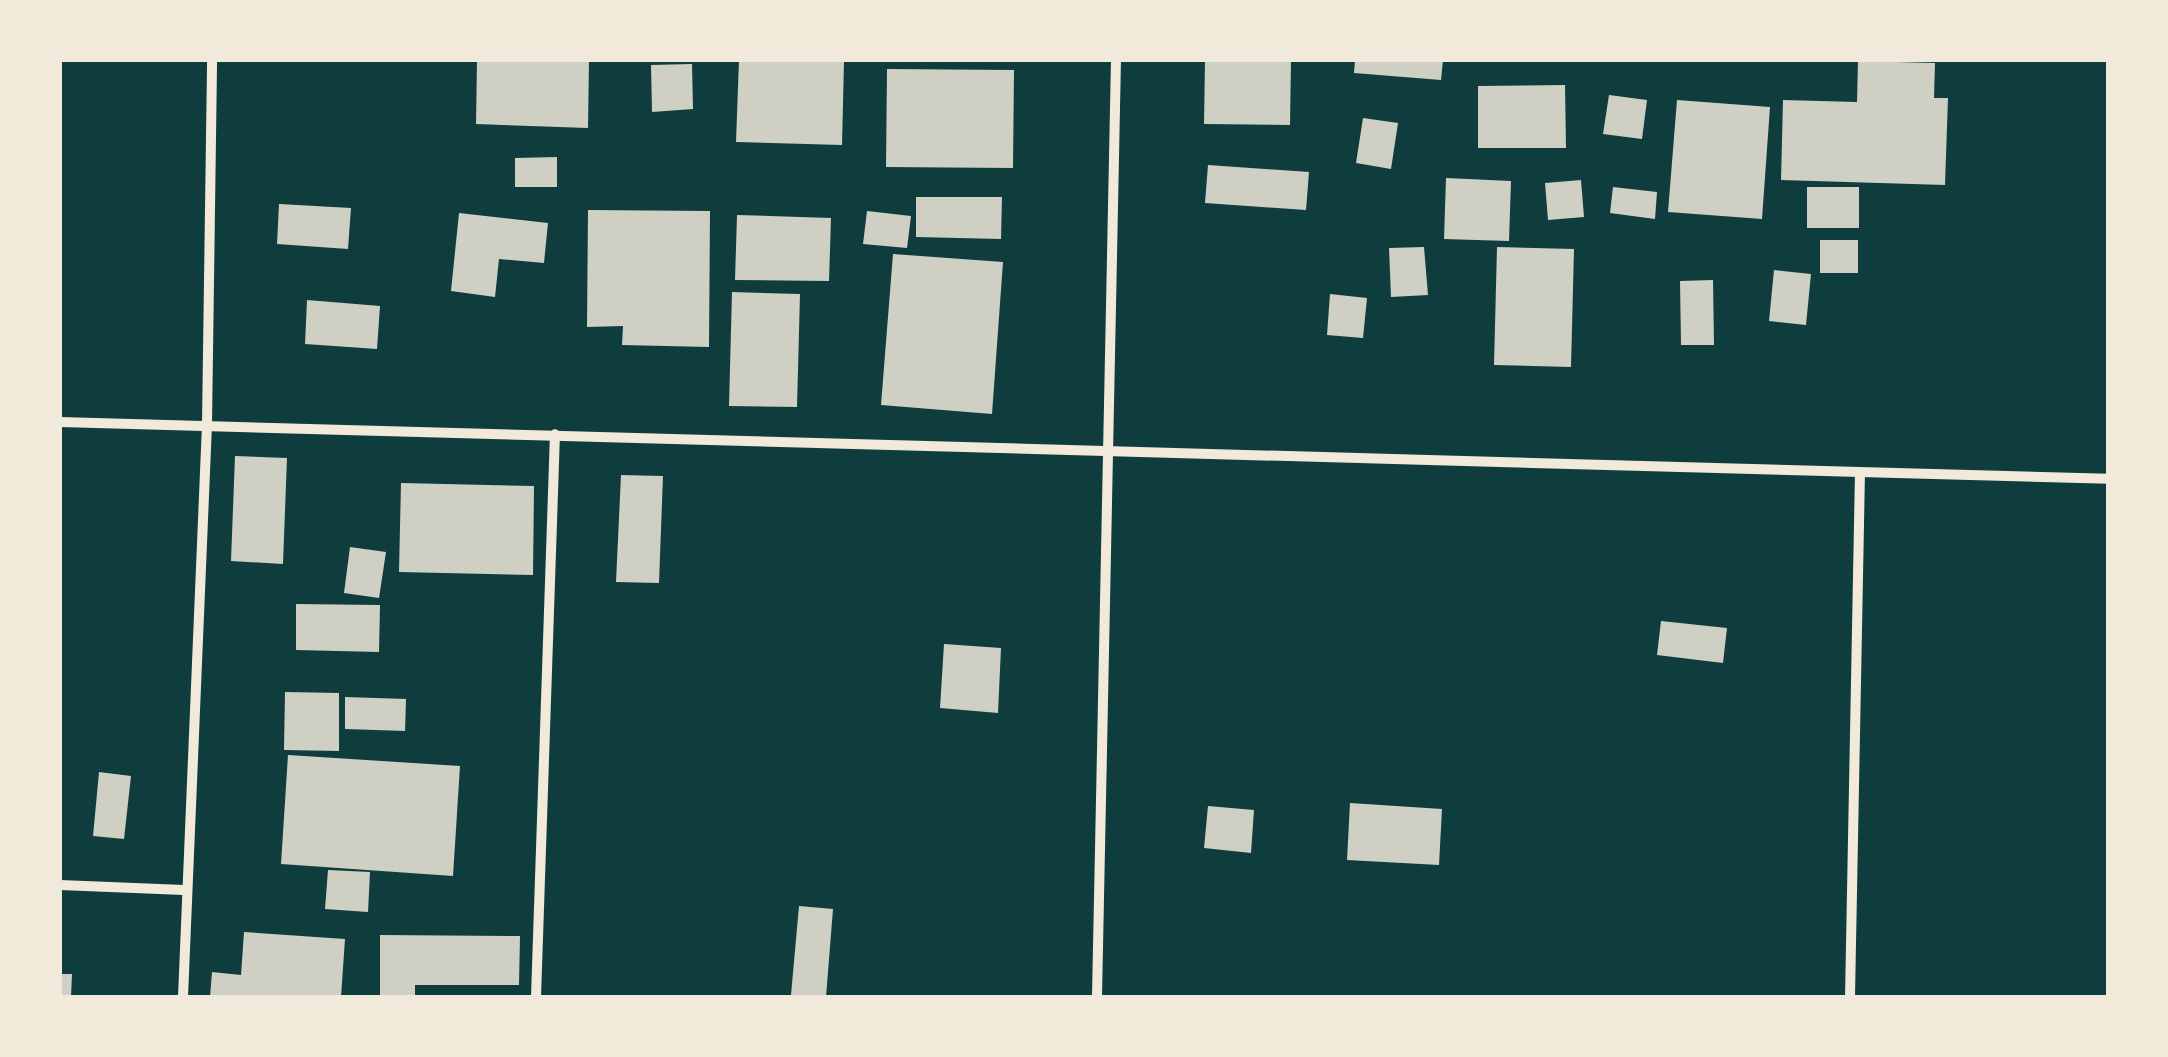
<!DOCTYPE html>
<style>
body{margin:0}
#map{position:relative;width:2168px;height:1057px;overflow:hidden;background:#0f3d3e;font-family:Arial,sans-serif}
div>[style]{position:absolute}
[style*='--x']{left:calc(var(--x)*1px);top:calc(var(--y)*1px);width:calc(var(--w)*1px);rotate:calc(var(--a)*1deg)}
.building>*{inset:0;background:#cfcfc3}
.minor>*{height:10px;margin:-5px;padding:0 5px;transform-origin:5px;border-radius:5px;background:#f1e9da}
span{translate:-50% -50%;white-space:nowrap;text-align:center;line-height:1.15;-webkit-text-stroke:8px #f1e9da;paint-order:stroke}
.frame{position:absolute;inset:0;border:62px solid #f1e9da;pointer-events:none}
</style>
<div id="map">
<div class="building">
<i style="clip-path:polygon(477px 60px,589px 60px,588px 128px,476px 124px)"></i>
<i style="clip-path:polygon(739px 60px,844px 62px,842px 145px,736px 142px)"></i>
<i style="clip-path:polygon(1205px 60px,1291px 60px,1290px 125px,1204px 124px)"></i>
<i style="clip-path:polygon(1355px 60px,1443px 60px,1441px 80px,1354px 73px)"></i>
<i style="clip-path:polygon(1858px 61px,1935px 63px,1934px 98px,1948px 98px,1945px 185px,1781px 180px,1783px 100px,1857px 102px)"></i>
<i style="clip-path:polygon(692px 64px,693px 109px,652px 112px,651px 65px)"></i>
<i style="clip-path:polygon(887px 69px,1014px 70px,1013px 168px,886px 167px)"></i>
<i style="clip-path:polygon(1565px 85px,1566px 148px,1478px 148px,1478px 86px)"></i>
<i style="clip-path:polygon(1609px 95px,1647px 100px,1642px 139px,1603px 134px)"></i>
<i style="clip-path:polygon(1677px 100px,1770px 107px,1762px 219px,1668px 212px)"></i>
<i style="clip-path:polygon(1363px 118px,1398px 123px,1391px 169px,1356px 163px)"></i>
<i style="clip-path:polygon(557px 157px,557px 187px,515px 187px,515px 158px)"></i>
<i style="clip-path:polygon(1208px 165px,1309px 172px,1306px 210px,1205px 203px)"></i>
<i style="clip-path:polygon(1446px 178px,1511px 181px,1509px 241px,1444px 239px)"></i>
<i style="clip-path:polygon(1581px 180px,1584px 217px,1548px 220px,1545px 183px)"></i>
<i style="clip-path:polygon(1613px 187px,1657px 192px,1655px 219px,1610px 213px)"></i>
<i style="clip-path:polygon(1807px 187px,1859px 187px,1859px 228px,1807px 228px)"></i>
<i style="clip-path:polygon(916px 197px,1002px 197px,1001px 239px,916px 237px)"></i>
<i style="clip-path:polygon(279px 204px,351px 208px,348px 249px,277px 244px)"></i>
<i style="clip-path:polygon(588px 210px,710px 211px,709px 347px,622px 345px,623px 326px,587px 327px)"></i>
<i style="clip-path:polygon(867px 211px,911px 216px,907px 248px,863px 244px)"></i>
<i style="clip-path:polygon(459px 213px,548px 223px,544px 263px,499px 259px,495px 297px,451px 291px)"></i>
<i style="clip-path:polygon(737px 215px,831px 218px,829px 281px,735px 280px)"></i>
<i style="clip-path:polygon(1820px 240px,1858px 240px,1858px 273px,1820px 273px)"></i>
<i style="clip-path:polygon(1424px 247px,1428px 295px,1391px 297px,1389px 248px)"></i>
<i style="clip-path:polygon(1497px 247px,1574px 249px,1571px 367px,1494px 365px)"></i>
<i style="clip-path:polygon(893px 254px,1003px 262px,992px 414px,881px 405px)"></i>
<i style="clip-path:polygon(1774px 270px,1811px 274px,1806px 325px,1769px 321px)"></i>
<i style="clip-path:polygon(1713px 280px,1714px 345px,1681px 345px,1680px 281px)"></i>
<i style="clip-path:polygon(732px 292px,800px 294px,797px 407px,729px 406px)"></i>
<i style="clip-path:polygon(1330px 294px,1367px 298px,1363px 338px,1327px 335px)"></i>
<i style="clip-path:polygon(307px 300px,380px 306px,377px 349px,305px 344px)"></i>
<i style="clip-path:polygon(235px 456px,287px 458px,283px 564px,231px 561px)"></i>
<i style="clip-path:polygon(621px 475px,663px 476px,659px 583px,616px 582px)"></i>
<i style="clip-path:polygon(401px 483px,534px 486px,533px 575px,399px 572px)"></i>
<i style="clip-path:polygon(350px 547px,386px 552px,379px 598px,344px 593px)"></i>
<i style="clip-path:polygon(296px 604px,380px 605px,379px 652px,296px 650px)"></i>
<i style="clip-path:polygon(1661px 621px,1727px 628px,1723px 663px,1657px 655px)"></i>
<i style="clip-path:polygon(944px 644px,1001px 648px,998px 713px,940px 708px)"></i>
<i style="clip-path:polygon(285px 692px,339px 693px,339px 751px,284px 750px)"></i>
<i style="clip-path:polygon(345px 697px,406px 699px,405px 731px,345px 729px)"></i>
<i style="clip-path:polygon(288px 755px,460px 766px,453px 876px,281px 864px)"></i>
<i style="clip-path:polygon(99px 772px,131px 776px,124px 839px,93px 836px)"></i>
<i style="clip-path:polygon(1350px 803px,1442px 809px,1439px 865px,1347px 860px)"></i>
<i style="clip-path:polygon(1208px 806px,1254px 810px,1251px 853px,1204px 848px)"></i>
<i style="clip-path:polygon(328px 870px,370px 872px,368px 912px,325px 909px)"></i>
<i style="clip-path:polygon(799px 906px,833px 909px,826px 997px,791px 995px)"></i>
<i style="clip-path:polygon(244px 932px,345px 939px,341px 997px,210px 997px,212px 972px,241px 975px)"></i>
<i style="clip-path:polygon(380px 935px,520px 936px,519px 985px,415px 985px,415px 997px,380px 997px)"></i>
<i style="clip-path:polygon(60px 974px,72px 974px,71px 997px,60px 997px)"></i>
</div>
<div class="minor">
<i style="--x:60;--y:422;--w:2049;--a:1.59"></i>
<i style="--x:60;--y:885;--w:124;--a:2.3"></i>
<i style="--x:183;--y:997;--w:574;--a:-87.6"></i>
<i style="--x:207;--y:424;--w:364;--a:-89.2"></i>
<i style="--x:536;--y:997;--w:563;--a:-88.07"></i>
<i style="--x:1097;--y:997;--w:937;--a:-88.84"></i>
<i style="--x:1850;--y:997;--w:525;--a:-88.91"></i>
</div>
<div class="frame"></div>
</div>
